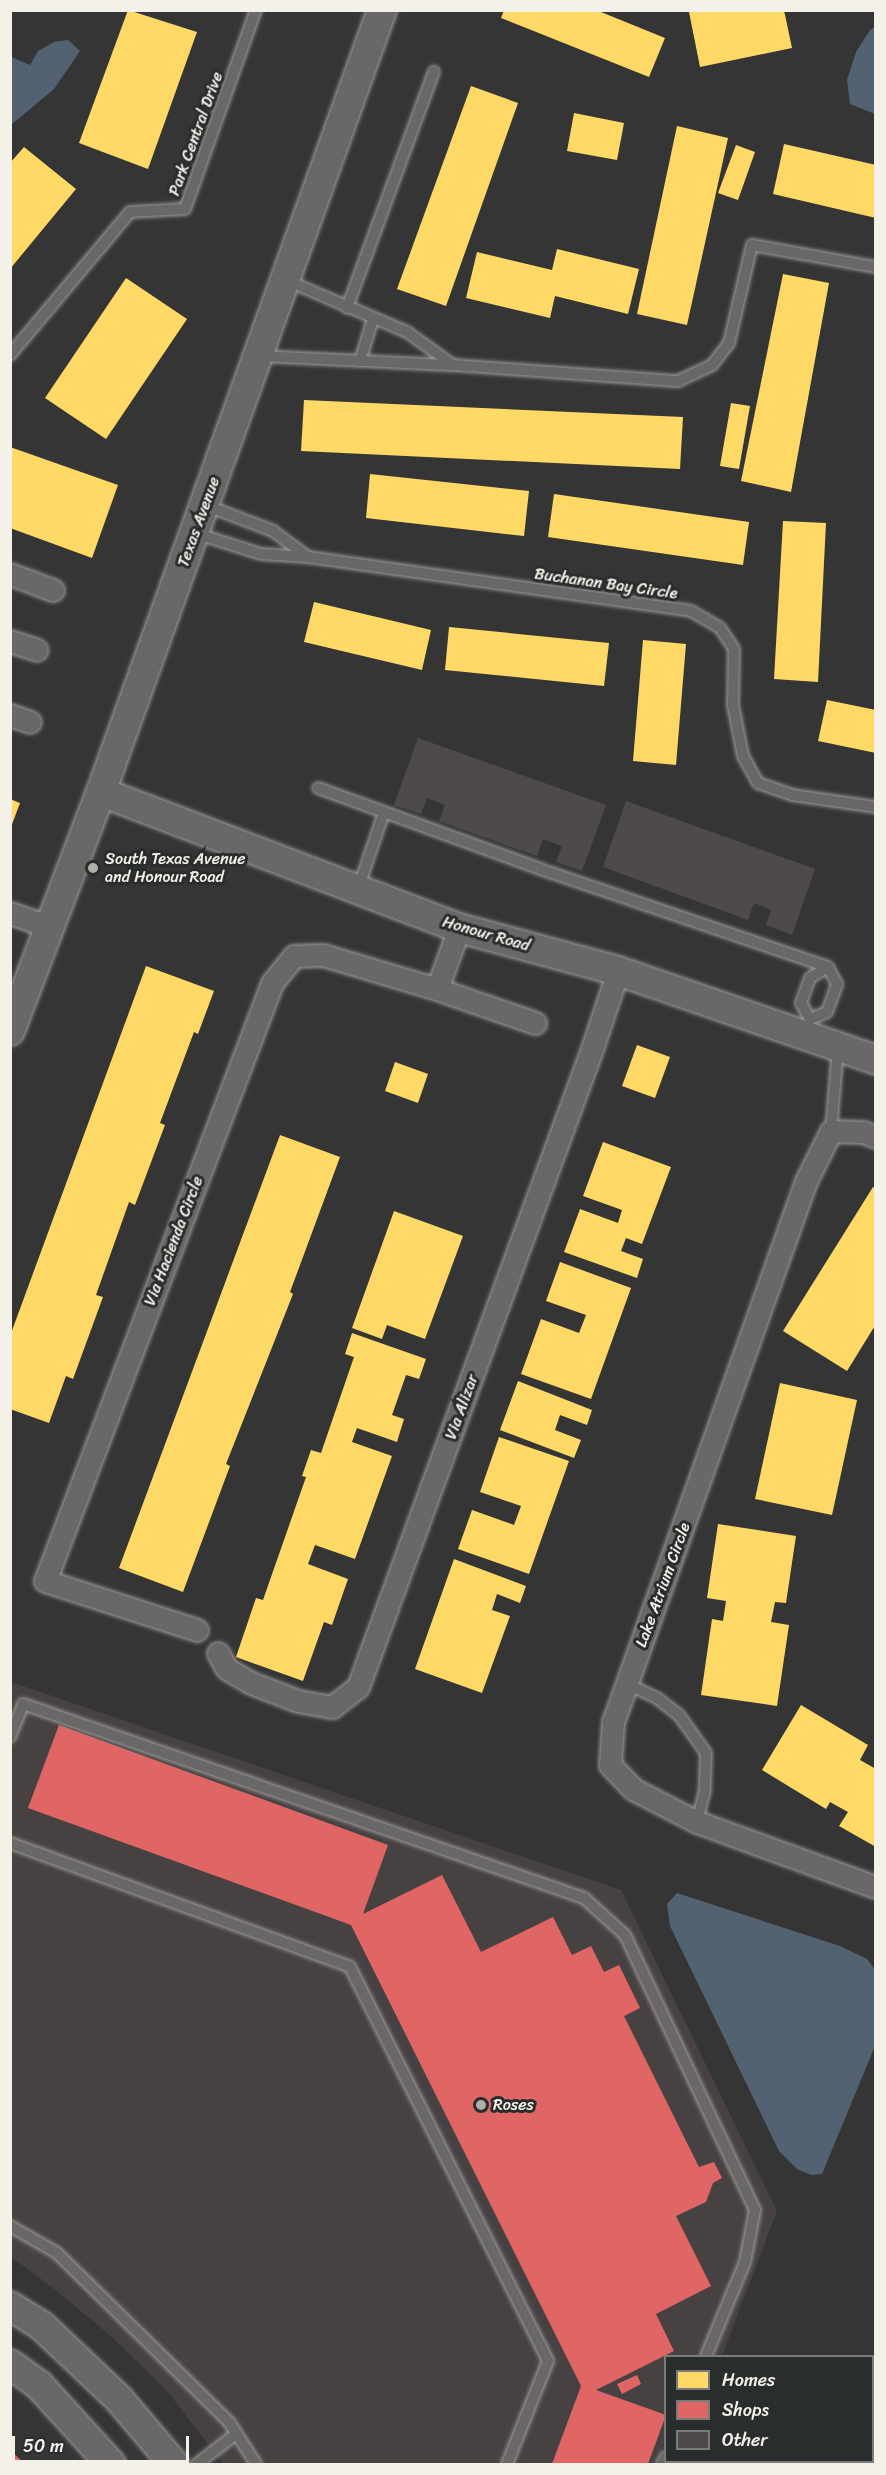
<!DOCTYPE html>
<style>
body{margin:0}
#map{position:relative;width:886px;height:2475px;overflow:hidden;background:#363536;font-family:Sriracha,sans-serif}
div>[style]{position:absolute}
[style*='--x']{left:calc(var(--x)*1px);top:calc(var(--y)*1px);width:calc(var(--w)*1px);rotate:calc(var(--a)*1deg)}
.built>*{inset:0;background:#474241}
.water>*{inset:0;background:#526271}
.homes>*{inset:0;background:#ffd966}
.shops>*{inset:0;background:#e06666}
.building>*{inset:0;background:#4e4a4a}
.roads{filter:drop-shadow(0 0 2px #9c9b9a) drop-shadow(0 0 2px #9c9b9a)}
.lane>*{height:10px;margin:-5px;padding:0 5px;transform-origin:5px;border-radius:5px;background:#696866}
.street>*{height:21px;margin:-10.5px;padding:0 10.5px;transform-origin:10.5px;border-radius:10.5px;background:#696866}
.secondary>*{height:28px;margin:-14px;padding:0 14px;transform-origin:14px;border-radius:14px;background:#696866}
.dots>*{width:16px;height:16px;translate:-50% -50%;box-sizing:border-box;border:3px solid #2a2d2e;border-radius:50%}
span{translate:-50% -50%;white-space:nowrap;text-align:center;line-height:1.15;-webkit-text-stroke:6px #2a2d2e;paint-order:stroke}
.street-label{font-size:16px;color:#f4f1e8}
.poi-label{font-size:16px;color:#f4f1e8}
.left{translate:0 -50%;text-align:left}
.frame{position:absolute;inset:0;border:12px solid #f4f1e8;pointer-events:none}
.legend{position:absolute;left:664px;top:2355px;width:210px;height:108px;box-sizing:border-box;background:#2a2d2e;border:2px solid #7b7b78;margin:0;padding:8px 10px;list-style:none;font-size:18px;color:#f4f1e8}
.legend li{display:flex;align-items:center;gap:12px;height:30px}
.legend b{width:30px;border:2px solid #7b7b78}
.scale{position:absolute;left:12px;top:2436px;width:177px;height:27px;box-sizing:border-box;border:3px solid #f4f1e8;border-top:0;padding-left:8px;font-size:18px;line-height:21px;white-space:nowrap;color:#f4f1e8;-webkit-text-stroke:4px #2a2d2e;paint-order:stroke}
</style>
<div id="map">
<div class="built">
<i style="clip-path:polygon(11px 1682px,621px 1890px,777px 2211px,722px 2356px,666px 2356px,666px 2462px,682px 2462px,681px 2464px,223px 2464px,168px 2392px,112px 2337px,52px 2287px,11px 2257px)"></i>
</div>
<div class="water">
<i style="clip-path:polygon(875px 27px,875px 114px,850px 104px,847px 80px,856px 52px,870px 30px)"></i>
<i style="clip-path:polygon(68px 40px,80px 51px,54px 89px,11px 125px,11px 57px,30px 65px,38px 51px,54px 42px)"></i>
<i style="clip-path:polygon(677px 1893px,840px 1946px,867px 1959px,875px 1970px,875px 2046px,822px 2174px,811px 2175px,797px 2169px,779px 2151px,670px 1926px,667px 1904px)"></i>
</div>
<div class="homes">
<i style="clip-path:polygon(128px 10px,197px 32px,148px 169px,79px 143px)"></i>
<i style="clip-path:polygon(504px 10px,596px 10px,665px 38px,649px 77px,501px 18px)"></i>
<i style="clip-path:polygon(696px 10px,784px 10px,792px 48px,700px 67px,689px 12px)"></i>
<i style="clip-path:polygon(471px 86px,518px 103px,446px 306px,397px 289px)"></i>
<i style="clip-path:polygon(574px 113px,624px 123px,617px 160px,567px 151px)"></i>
<i style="clip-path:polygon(677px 126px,728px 138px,687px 325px,637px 314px)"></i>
<i style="clip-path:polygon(784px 144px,876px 165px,876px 218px,773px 194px)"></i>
<i style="clip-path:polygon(736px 145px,755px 152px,738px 200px,718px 193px)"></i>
<i style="clip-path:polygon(24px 147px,76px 189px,10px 269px,10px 163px)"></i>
<i style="clip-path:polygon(557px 249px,639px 269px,628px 314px,555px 296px,550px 318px,466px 298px,477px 252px,552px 270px)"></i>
<i style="clip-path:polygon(783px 274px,829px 283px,791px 492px,741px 481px)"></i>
<i style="clip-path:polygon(126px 278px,187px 319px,106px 439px,45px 398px)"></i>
<i style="clip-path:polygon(304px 400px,683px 417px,680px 469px,301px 451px)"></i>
<i style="clip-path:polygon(731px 403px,750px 406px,739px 469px,720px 466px)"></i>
<i style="clip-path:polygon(10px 447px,118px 485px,92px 558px,10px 528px)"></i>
<i style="clip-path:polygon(370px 474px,529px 491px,524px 536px,366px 518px)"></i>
<i style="clip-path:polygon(554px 494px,749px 522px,743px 565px,548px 537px)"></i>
<i style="clip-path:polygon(783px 521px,826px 523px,818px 682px,774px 679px)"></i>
<i style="clip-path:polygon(314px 602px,431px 630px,422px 670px,304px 642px)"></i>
<i style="clip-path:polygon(449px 627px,609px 643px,604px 686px,445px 670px)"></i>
<i style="clip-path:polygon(643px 640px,686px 644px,676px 765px,633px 761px)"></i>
<i style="clip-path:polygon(827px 700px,876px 710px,876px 753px,818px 741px)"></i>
<i style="clip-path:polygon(10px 799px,20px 803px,11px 827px,10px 827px)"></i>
<i style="clip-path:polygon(146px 966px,214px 991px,198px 1034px,194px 1032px,160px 1123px,165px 1125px,135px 1205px,129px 1202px,96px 1295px,103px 1297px,73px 1379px,66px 1376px,49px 1423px,10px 1409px,10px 1336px)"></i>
<i style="clip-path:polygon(637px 1045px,670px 1057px,655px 1098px,622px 1086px)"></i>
<i style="clip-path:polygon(395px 1062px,428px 1074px,418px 1103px,385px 1091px)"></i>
<i style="clip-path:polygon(280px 1135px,340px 1157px,290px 1292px,293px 1294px,226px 1464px,230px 1466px,183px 1592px,119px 1568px)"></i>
<i style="clip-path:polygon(603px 1142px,671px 1167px,642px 1244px,626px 1238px,621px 1251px,643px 1259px,637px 1278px,564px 1252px,580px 1209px,618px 1223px,622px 1210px,583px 1196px)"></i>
<i style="clip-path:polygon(873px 1187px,876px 1188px,876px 1324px,847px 1371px,783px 1331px)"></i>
<i style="clip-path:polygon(394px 1211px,463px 1236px,425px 1339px,387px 1325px,382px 1339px,352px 1328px)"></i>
<i style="clip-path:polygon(560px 1262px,631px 1288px,591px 1399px,521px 1374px,541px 1319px,579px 1333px,586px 1315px,546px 1301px)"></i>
<i style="clip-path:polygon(352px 1333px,426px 1359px,419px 1379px,406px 1375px,392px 1415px,404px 1419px,397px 1442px,357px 1428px,352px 1442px,392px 1456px,355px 1559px,315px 1545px,308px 1564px,348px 1579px,332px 1625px,324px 1622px,303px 1681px,236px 1657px,256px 1598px,263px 1600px,306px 1477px,302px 1476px,311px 1450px,321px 1453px,354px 1357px,345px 1354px)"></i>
<i style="clip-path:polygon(518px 1381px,592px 1410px,587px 1425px,560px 1415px,555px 1430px,581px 1440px,574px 1458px,500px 1430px)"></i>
<i style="clip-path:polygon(780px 1383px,857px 1400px,832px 1515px,755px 1499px)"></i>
<i style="clip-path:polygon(499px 1437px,569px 1461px,529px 1574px,458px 1549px,472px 1510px,514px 1525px,521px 1506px,480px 1492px)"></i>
<i style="clip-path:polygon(718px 1524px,796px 1536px,786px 1603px,775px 1602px,771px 1622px,789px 1625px,777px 1706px,701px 1695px,712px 1619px,723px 1621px,726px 1601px,707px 1598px)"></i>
<i style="clip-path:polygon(454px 1559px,526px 1586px,520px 1603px,497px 1594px,492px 1610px,510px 1616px,482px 1693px,415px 1669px)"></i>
<i style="clip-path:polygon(801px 1705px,868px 1745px,860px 1760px,876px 1769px,876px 1847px,839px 1826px,848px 1812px,830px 1802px,826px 1809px,762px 1770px)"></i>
</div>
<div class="shops">
<i style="clip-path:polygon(59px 1725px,388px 1845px,363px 1914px,442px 1875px,481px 1952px,553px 1917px,572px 1955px,591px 1946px,604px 1972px,619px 1965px,640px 2008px,624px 2016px,699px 2167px,714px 2162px,722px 2178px,713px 2183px,706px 2202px,676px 2216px,711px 2286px,656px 2314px,674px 2351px,596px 2390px,666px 2415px,648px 2464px,552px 2464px,581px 2386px,351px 1925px,28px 1808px)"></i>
<i style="clip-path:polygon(637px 2375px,641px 2384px,622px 2394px,617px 2384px)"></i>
<i style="clip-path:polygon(10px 2450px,25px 2464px,10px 2464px)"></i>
</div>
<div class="building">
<i style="clip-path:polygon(418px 738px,606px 805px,582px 871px,556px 862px,562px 846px,543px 839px,537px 856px,439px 821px,445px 805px,427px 798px,421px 814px,394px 805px)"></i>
<i style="clip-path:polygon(626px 801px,815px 869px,792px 935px,766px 925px,771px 910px,754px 903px,748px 920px,603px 867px)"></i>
</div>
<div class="roads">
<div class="lane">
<i style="--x:286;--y:280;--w:132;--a:23.3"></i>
<i style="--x:407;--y:332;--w:57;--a:35.7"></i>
<i style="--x:347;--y:308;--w:252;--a:-69.8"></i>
<i style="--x:10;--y:355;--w:187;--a:-50"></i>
<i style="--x:130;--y:212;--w:55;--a:-3.1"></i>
<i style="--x:185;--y:209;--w:211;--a:-70.4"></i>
<i style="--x:259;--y:356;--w:194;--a:2.7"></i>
<i style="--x:453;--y:365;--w:226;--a:4.1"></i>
<i style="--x:678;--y:381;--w:38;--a:-25"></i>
<i style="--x:712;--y:365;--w:28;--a:-52"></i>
<i style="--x:729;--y:343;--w:101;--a:-76.8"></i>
<i style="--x:752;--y:245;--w:126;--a:10.1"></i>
<i style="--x:360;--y:361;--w:44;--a:-72.8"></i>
<i style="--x:205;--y:505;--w:73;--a:20.9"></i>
<i style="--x:273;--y:531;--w:44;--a:36.6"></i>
<i style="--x:195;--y:533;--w:69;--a:17.7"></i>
<i style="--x:261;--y:554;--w:47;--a:3.7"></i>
<i style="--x:308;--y:557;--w:387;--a:8"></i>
<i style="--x:691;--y:611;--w:34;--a:30"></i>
<i style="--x:720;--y:628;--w:25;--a:56"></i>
<i style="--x:734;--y:649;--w:56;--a:91"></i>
<i style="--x:733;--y:705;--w:52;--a:78.9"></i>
<i style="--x:743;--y:756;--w:31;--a:61"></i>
<i style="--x:758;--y:783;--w:36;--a:19"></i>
<i style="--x:792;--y:795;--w:85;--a:8.1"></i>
<i style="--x:318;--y:788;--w:236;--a:20"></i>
<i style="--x:540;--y:869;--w:304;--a:18.8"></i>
<i style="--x:358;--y:889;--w:81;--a:-71.3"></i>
<i style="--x:805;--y:1035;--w:17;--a:-73"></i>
<i style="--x:810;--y:1019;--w:18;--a:-22"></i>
<i style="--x:827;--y:1012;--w:30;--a:-70"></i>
<i style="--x:837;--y:984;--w:19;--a:-118"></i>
<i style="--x:828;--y:967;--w:21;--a:149"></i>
<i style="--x:810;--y:978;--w:27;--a:110"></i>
<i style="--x:801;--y:1003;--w:18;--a:61"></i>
<i style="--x:831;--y:1131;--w:84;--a:-85.2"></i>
<i style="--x:627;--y:1684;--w:33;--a:25"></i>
<i style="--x:657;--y:1698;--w:28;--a:38"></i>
<i style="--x:679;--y:1715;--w:47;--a:54.6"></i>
<i style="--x:706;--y:1753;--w:37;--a:92"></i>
<i style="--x:705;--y:1790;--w:33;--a:104"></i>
<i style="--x:10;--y:1737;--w:35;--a:-68"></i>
<i style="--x:23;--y:1704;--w:594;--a:19.08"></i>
<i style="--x:584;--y:1898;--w:55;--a:42.1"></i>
<i style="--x:625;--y:1935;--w:304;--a:64.7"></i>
<i style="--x:755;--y:2210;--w:53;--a:100.9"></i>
<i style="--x:745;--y:2262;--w:102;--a:112.5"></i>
<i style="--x:10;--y:1843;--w:362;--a:20"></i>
<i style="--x:350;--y:1967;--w:441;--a:63.3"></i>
<i style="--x:548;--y:2361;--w:111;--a:111.7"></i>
<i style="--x:10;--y:2226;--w:54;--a:29.9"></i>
<i style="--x:57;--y:2253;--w:241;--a:44.5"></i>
<i style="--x:229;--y:2422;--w:50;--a:57.3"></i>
<i style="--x:197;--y:2464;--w:49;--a:-37.6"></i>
<i style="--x:662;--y:2464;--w:8;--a:-60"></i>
</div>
<div class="street">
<i style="--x:10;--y:574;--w:46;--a:20.4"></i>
<i style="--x:10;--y:641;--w:28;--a:18"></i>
<i style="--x:10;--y:715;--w:21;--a:19"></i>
<i style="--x:10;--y:913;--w:42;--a:19.3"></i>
<i style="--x:437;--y:989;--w:104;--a:19.1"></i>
<i style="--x:876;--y:1137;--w:14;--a:-159"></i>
<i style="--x:863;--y:1132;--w:32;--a:-178"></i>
<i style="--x:831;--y:1131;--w:56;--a:116.6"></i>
<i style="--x:806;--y:1181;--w:574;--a:109.63"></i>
<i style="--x:613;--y:1722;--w:43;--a:94"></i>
<i style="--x:610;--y:1765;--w:33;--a:46"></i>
<i style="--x:633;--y:1789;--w:72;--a:27.3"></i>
<i style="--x:697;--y:1822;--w:190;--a:20"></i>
<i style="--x:197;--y:1630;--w:160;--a:-162.1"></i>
<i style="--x:45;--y:1581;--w:640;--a:-69.21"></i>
<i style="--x:272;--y:983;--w:35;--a:-51"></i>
<i style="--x:294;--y:956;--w:29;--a:-2"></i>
<i style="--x:323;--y:955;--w:119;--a:16.6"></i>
<i style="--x:437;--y:989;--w:65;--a:-70.2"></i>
<i style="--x:218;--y:1653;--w:18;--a:61"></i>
<i style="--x:227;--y:1669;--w:28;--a:30"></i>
<i style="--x:251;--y:1683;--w:50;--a:21"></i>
<i style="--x:298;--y:1701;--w:35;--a:10"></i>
<i style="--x:332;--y:1707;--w:33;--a:-38"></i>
<i style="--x:358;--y:1687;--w:680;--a:-69.86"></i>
<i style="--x:592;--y:1049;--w:82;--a:-71.6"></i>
</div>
<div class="secondary">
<i style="--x:101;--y:792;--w:383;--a:20.8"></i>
<i style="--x:459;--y:928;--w:165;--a:15.1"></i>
<i style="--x:618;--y:971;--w:273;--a:19"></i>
<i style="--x:10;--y:1031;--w:256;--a:-69.2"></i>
<i style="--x:101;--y:792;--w:831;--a:-70.23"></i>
<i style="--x:10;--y:2306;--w:38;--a:32"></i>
<i style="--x:42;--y:2326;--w:106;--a:43.5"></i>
<i style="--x:119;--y:2399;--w:85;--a:49.8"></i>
<i style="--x:10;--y:2364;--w:36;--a:36"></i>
<i style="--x:39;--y:2385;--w:107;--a:47.7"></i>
</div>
</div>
<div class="dots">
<i style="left:93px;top:868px;background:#b2afaa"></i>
<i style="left:481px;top:2105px;background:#b2afaa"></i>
</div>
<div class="street-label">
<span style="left:196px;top:134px;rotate:-70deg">Park Central Drive</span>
<span style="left:199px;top:522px;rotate:-70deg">Texas Avenue</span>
<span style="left:606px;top:584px;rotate:8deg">Buchanan Bay Circle</span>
<span style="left:486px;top:934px;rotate:16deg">Honour Road</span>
<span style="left:174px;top:1241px;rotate:-69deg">Via Hacienda Circle</span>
<span style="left:462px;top:1407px;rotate:-70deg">Via Alizar</span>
<span style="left:663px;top:1585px;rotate:-70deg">Lake Atrium Circle</span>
</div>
<div class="poi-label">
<span class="left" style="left:105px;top:868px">South Texas Avenue<br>and Honour Road</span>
<span class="left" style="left:493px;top:2105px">Roses</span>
</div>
<div class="frame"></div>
<ul class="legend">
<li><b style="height:16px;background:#ffd966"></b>Homes</li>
<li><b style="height:16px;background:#e06666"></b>Shops</li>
<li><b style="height:16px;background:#4e4a4a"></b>Other</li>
</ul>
<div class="scale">50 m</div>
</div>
